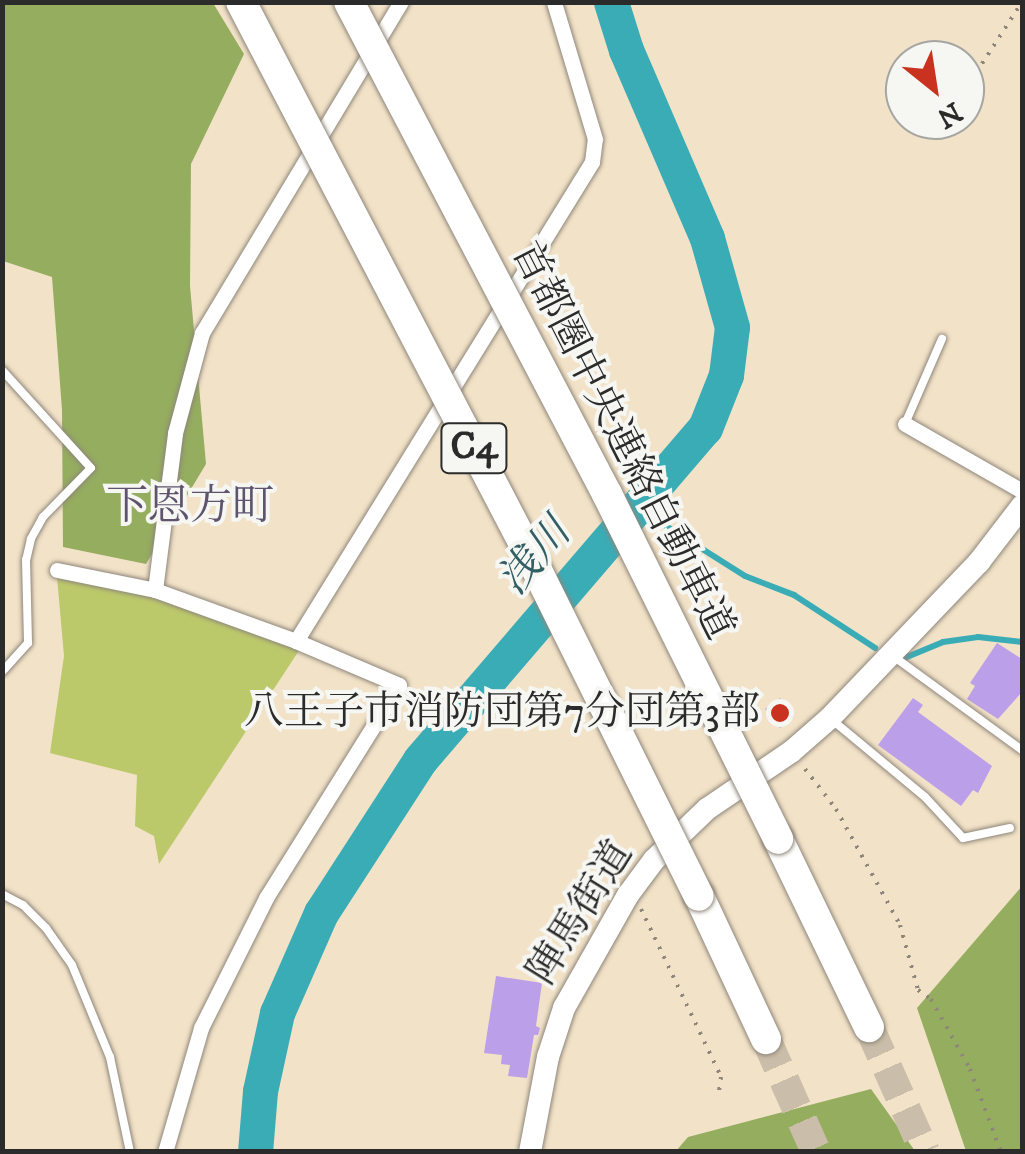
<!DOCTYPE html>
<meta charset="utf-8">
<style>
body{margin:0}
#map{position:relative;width:1025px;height:1154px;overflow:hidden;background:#f2e2c8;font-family:"IM FELL DW Pica","Noto Serif JP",serif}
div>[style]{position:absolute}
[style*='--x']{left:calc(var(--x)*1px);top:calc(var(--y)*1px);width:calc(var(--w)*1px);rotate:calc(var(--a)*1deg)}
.green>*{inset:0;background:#bcc96b}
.forest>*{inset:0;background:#95ad5f}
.stream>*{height:6px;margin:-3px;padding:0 3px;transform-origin:3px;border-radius:3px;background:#3aacb6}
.river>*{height:35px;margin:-17.5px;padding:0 17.5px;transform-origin:17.5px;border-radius:17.5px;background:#3aacb6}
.building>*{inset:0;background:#bc9fe9}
.highway-tunnel>*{height:30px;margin-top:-15px;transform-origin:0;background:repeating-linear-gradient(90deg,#cabda9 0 30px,transparent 0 45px)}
.path>*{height:4px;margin-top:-2px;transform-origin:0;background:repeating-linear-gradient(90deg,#8e867a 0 2.5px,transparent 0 10.5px)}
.roads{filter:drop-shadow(0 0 2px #8e867a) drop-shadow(0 0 2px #8e867a)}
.lane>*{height:8px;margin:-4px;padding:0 4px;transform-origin:4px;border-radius:4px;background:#fff}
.street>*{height:15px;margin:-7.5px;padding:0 7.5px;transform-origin:7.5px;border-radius:7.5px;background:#fff}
.secondary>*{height:22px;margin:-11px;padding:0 11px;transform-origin:11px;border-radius:11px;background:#fff}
.highway>*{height:30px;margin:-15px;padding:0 15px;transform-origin:15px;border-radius:15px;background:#fff}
.bridges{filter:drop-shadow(0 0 2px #8e867a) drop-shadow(0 0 2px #8e867a)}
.highway-bridge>*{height:30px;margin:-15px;padding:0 15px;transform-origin:15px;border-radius:15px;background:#fff}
.dots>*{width:28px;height:28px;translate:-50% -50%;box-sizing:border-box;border:5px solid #f6f6f2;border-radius:50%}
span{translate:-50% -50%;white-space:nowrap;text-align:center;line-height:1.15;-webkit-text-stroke:8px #f6f6f2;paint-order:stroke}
.shield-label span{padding:2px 8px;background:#f6f6f2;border:2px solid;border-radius:8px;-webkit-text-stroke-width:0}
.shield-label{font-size:38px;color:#2b2b2b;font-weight:700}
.street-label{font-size:40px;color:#2b2b2b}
.poi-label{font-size:40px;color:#2b2b2b}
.right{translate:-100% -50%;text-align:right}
.neighbourhood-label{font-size:42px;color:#5e546e}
.water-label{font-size:42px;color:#315f63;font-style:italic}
.frame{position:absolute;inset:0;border:5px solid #2b2b2b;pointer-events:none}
.north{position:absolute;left:885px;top:40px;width:100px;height:100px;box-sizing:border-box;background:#f6f6f2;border:2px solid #a5a5a2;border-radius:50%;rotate:150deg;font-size:28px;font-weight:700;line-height:40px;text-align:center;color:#2b2b2b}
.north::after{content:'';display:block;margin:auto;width:35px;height:45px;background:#c8321e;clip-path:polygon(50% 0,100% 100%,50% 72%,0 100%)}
</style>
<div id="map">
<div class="green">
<i style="clip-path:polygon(57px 577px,153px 596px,300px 649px,159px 864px,154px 836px,135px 826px,137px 775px,50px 753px,64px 656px)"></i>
</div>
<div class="forest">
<i style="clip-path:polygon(3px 3px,213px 3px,244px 54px,191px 164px,190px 286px,206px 464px,146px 564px,63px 547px,62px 410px,52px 277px,3px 261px)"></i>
<i style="clip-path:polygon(1022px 886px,1022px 1151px,966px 1151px,917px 1008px)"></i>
<i style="clip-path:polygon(871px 1089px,915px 1151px,676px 1151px,688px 1137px)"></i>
</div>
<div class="stream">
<i style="--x:639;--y:509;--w:125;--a:32.3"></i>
<i style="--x:745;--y:576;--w:53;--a:21.2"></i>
<i style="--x:794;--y:595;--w:97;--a:33.2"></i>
<i style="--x:902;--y:659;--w:44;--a:-22.5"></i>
<i style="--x:943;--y:642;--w:35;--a:-8"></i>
<i style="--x:978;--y:637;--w:44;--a:6.5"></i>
</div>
<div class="river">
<i style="--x:255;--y:1152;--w:61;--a:-85.3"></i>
<i style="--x:260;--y:1091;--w:80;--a:-77.7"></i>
<i style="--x:277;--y:1013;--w:109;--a:-66.3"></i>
<i style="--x:321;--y:913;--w:182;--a:-57.1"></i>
<i style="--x:420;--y:760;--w:438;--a:-49.4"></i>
<i style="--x:705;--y:428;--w:57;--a:-68.4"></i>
<i style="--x:726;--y:375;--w:48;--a:-82.9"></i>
<i style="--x:732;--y:327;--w:92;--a:-105.7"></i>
<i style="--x:707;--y:238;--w:205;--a:-113.3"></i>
<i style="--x:626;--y:50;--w:50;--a:-107.4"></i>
</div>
<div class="building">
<i style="clip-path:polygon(997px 643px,1022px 659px,1022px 692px,998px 719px,967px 699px,975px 686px,970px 683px)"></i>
<i style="clip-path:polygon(780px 698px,794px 717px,780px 728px,765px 709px)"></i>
<i style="clip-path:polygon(913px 698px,923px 705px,918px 712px,992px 766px,978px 793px,973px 790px,961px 806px,878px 745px)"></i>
<i style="clip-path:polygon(496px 976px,542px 983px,536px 1026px,540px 1028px,538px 1035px,534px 1035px,527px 1078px,508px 1076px,510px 1065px,501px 1064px,502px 1055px,484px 1053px)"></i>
</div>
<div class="highway-tunnel">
<i style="--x:869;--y:1027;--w:137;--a:65.9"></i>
<i style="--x:766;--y:1039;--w:124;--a:66.1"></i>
</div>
<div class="path">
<i style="--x:965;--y:90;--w:105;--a:-57.1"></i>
<i style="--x:805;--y:769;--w:51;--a:52.2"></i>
<i style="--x:836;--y:809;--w:132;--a:61.1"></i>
<i style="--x:900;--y:925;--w:67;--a:74.5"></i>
<i style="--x:918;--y:990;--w:16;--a:35"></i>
<i style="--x:931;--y:999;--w:80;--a:60.9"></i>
<i style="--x:970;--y:1069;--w:89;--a:69.5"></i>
<i style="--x:641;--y:909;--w:186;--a:64.5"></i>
<i style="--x:721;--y:1077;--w:14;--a:98"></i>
</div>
<div class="roads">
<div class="lane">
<i style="--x:2;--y:370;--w:132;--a:47.8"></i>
<i style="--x:91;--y:468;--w:69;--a:134.4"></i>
<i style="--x:43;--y:517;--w:25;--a:119"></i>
<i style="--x:31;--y:539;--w:22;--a:103"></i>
<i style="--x:26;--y:560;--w:83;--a:88.6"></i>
<i style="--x:28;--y:643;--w:39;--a:132"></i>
<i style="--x:905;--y:424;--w:93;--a:-66.5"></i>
<i style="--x:893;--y:656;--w:160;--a:36.1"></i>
<i style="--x:831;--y:719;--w:122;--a:39.7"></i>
<i style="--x:925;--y:797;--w:56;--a:47.2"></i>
<i style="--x:963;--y:838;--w:48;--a:-12"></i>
<i style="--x:2;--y:894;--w:24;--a:28"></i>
<i style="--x:23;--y:905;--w:33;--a:45"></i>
<i style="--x:46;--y:928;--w:45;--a:54.9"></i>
<i style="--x:72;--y:965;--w:100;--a:67.6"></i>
<i style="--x:110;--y:1057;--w:97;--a:78.1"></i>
</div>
<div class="street">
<i style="--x:905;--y:424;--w:135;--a:29.8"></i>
<i style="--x:57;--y:570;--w:100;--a:11.5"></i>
<i style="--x:155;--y:590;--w:150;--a:19.9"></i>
<i style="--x:296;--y:641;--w:112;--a:23.1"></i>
<i style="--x:399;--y:685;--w:251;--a:122"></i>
<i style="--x:266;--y:898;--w:145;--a:116.6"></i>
<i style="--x:201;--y:1028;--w:129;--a:106.2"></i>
<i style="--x:155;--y:590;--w:158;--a:-82.7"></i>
<i style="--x:175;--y:433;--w:104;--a:-74.9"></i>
<i style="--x:202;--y:333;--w:386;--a:-59"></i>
<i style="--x:296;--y:641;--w:563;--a:-58.29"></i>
<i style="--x:592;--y:162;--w:23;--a:-83"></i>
<i style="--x:595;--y:139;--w:143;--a:-106.7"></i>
</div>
<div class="secondary">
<i style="--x:530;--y:1152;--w:97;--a:-79.3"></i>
<i style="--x:548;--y:1057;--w:52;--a:-71.9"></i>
<i style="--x:564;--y:1008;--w:130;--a:-60.5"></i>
<i style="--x:628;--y:895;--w:44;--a:-53.4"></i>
<i style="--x:654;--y:860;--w:74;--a:-43.9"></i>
<i style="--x:707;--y:809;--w:102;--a:-34.2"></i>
<i style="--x:791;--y:752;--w:52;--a:-41.1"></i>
<i style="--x:830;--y:718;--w:216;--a:-46.3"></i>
<i style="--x:979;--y:562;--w:71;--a:-52.5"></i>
</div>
<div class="highway">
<i style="--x:778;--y:839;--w:209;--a:64.2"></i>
<i style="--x:699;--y:896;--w:158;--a:64.9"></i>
</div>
</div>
<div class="bridges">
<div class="highway-bridge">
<i style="--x:241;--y:2;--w:609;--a:62.43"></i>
<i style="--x:523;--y:542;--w:395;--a:63.6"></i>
<i style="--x:349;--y:2;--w:556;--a:62.33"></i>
<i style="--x:607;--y:494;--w:385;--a:63.6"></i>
</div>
</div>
<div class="dots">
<i style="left:780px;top:713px;background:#c8321e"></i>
</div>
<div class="shield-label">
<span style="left:474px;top:448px">C4</span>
</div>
<div class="street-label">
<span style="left:622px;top:441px;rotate:63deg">首都圏中央連絡自動車道</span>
<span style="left:581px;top:913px;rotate:-58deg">陣馬街道</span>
</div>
<div class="poi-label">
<span class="right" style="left:760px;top:713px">八王子市消防団第7分団第3部</span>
</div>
<div class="neighbourhood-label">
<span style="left:190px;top:507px">下恩方町</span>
</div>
<div class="water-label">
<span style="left:535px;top:557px;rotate:-49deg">浅川</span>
</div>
<div class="frame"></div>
<div class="north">N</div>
</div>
